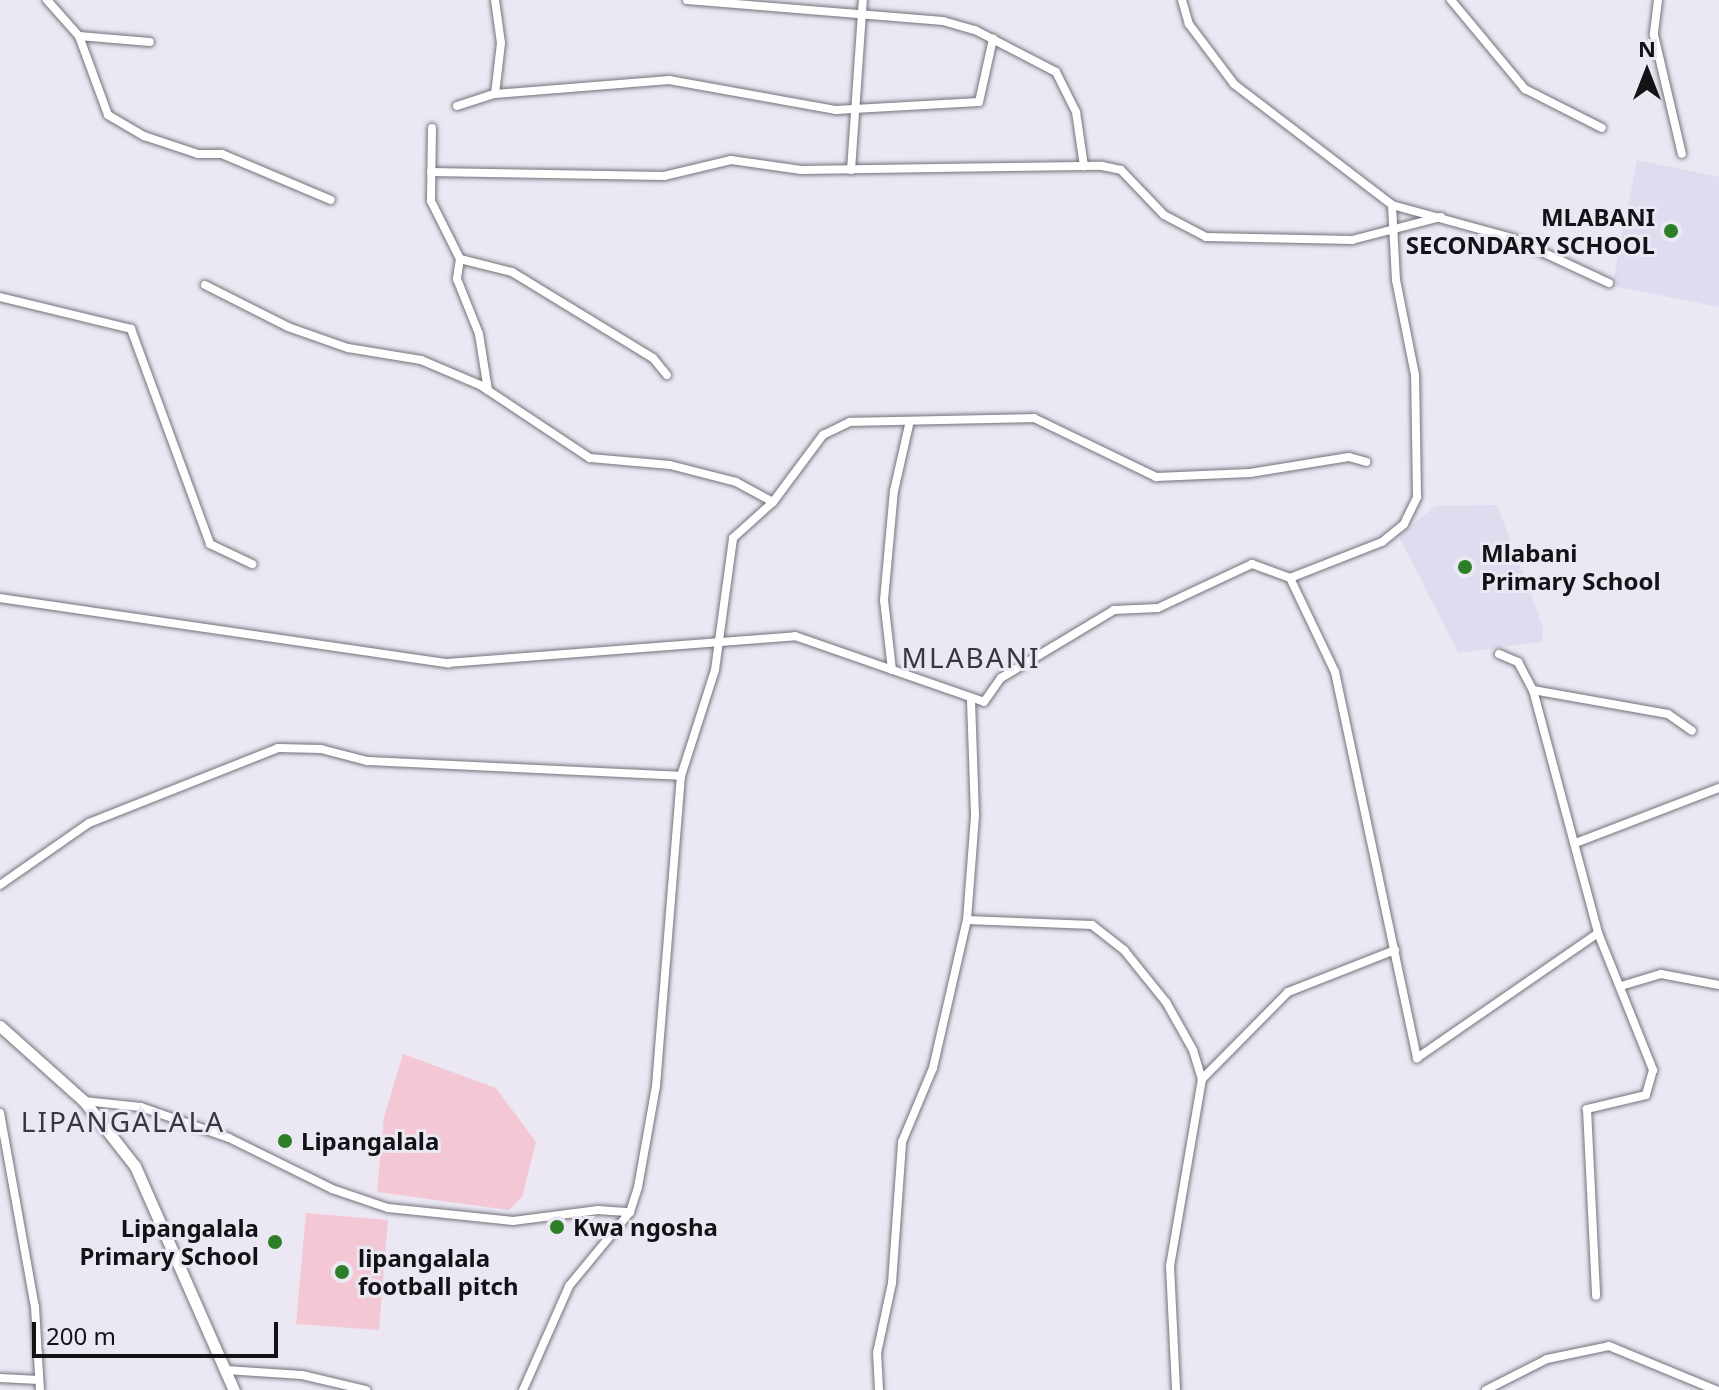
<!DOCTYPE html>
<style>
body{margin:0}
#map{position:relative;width:1719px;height:1390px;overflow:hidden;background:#ebe8f3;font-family:"Noto Sans",sans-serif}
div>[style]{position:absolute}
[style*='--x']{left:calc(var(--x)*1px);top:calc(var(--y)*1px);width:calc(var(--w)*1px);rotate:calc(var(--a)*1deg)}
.built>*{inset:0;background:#e0dbee}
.green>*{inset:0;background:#f3c7d4}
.roads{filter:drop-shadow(0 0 2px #74717b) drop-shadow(0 0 2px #74717b)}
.street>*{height:8px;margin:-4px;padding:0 4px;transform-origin:4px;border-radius:4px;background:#fff}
.secondary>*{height:11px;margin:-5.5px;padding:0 5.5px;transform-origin:5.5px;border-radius:5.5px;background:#fff}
.dots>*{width:22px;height:22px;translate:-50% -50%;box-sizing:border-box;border:4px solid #ebe8f3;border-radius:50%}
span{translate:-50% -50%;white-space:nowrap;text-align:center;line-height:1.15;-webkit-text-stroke:6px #ebe8f3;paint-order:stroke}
.poi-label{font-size:24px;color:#131216;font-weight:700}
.right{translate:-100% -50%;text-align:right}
.left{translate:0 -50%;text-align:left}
.quarter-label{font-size:28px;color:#38363f;letter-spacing:2px}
.north{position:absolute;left:1607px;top:32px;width:80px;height:80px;-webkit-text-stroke:6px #ebe8f3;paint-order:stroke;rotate:0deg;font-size:22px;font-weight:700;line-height:32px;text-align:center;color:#131216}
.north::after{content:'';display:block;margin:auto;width:28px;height:36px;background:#131216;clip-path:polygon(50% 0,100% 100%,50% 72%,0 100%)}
.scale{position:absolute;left:32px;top:1322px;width:246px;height:36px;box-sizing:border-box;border:4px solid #131216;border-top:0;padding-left:10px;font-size:24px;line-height:28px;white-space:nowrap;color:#131216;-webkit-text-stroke:6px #ebe8f3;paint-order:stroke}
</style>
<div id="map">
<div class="built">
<i style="clip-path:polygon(1637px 160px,1719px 177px,1719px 307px,1612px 286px)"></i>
<i style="clip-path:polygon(1497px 505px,1543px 627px,1542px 642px,1458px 653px,1399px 536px,1435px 506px)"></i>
</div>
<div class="green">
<i style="clip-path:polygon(403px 1054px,496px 1088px,536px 1142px,522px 1197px,509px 1210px,377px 1192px,384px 1117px)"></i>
<i style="clip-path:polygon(306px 1213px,388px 1220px,379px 1330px,296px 1324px)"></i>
</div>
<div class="roads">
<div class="street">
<i style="--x:47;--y:0;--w:48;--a:48.4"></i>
<i style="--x:79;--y:36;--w:84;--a:69.8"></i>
<i style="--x:108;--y:115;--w:42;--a:30.3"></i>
<i style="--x:144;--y:136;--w:57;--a:18.4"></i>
<i style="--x:198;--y:154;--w:24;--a:0"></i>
<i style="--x:222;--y:154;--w:118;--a:22.9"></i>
<i style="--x:495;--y:0;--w:43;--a:82.1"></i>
<i style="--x:501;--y:43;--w:51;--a:96.7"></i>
<i style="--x:687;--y:0;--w:257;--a:4.7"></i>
<i style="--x:943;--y:21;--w:33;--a:16"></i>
<i style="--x:975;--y:30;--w:91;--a:27.4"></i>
<i style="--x:1056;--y:72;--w:45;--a:63.4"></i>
<i style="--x:1076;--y:112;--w:55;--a:81.6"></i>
<i style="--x:1182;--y:0;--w:25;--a:74"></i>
<i style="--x:1189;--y:24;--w:75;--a:53.1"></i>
<i style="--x:1234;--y:84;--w:199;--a:37.4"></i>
<i style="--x:1392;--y:205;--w:124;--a:15.4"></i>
<i style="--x:1512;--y:238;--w:107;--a:24.9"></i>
<i style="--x:1451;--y:0;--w:116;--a:50.3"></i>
<i style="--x:1525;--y:89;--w:86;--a:26.9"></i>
<i style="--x:1658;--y:0;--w:35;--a:97"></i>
<i style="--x:1654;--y:35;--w:122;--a:76.8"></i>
<i style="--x:79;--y:36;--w:71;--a:4.8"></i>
<i style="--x:457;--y:106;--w:40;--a:-18"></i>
<i style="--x:495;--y:94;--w:175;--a:-4.6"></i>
<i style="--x:669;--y:80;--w:170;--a:10.2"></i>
<i style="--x:836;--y:110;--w:143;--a:-3.2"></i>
<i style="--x:979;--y:102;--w:65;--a:-77.5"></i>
<i style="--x:432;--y:128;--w:73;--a:90.8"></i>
<i style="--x:431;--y:201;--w:65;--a:63.4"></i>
<i style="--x:460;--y:259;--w:54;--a:14"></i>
<i style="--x:512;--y:272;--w:165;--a:31.4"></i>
<i style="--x:653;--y:358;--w:22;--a:51"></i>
<i style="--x:851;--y:170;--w:170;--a:-86"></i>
<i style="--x:431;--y:172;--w:233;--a:1"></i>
<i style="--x:664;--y:176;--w:69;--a:-13.4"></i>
<i style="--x:731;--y:160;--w:71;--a:8.1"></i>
<i style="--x:801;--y:170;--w:301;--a:-0.8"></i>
<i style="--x:1102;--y:166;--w:19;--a:12"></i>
<i style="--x:1121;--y:170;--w:62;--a:46.3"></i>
<i style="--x:1164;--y:215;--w:47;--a:27.6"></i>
<i style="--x:1206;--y:237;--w:146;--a:1.2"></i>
<i style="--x:1352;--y:240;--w:92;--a:-14.5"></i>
<i style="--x:460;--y:259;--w:20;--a:99"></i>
<i style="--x:457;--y:279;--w:59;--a:68.2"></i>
<i style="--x:479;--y:334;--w:57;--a:80.9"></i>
<i style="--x:205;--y:285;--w:93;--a:26.8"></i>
<i style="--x:288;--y:327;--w:64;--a:19.3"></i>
<i style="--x:348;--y:348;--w:74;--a:9.3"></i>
<i style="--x:421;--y:360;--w:64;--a:23"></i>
<i style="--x:480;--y:385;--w:132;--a:33.6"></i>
<i style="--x:590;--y:458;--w:80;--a:5"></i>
<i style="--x:670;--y:465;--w:68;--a:14.4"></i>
<i style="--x:736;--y:482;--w:42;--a:28.4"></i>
<i style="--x:0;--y:297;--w:135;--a:13.7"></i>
<i style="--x:131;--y:329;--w:229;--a:69.8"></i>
<i style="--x:210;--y:544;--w:47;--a:25.5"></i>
<i style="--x:1290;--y:578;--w:104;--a:64.4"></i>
<i style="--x:1335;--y:672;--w:395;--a:78"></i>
<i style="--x:1417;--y:1058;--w:220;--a:-34.6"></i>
<i style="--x:0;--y:598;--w:453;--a:8.3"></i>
<i style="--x:448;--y:663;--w:348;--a:-4.4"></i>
<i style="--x:795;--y:636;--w:200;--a:19.2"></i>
<i style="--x:984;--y:702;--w:29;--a:-55"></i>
<i style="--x:1001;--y:678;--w:132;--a:-31"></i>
<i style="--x:1114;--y:610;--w:44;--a:-2.6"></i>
<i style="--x:1158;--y:608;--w:104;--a:-25.1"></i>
<i style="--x:1252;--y:564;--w:40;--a:20.2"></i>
<i style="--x:1290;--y:578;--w:99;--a:-21.4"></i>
<i style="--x:1382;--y:542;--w:28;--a:-39"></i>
<i style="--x:1404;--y:524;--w:30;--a:-64"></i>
<i style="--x:1417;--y:497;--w:122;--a:-90.9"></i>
<i style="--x:1415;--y:375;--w:97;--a:-101.3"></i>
<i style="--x:1396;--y:280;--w:75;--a:-93.1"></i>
<i style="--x:1499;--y:654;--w:21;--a:23"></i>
<i style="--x:1518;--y:662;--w:32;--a:62"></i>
<i style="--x:1533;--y:690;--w:252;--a:75"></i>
<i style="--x:1598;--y:933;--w:148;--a:68.1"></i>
<i style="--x:1653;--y:1070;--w:26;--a:106"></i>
<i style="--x:1646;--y:1095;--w:61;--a:166.7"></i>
<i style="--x:1587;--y:1109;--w:187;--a:87.2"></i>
<i style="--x:892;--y:670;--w:70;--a:-96.5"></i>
<i style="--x:884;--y:600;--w:109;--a:-84.8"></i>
<i style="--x:894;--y:491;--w:68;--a:-77.2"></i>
<i style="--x:1533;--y:690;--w:137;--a:10.1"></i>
<i style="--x:1668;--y:714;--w:29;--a:35"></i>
<i style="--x:1578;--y:842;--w:151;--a:-21"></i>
<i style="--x:0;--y:885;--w:108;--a:-34.9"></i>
<i style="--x:89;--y:823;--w:203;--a:-21.6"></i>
<i style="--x:278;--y:748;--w:43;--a:1.3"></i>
<i style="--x:321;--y:749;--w:48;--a:14.6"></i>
<i style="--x:367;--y:761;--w:314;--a:2.7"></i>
<i style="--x:967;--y:920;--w:125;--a:2.3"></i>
<i style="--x:1092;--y:925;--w:41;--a:38"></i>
<i style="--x:1124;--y:950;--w:67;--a:51.1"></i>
<i style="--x:1166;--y:1002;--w:55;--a:60.6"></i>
<i style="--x:1193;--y:1050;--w:30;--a:73"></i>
<i style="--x:1202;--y:1079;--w:190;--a:99.7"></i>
<i style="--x:1170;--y:1266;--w:124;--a:87.2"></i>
<i style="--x:1621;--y:986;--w:42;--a:-16.7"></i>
<i style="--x:1661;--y:974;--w:59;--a:10.7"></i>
<i style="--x:1202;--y:1079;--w:122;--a:-45.3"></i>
<i style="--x:1288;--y:992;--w:115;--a:-21.4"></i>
<i style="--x:84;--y:1101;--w:57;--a:6"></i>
<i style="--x:141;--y:1107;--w:93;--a:19.4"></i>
<i style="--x:229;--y:1138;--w:115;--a:26.3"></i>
<i style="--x:332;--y:1189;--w:59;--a:18.7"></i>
<i style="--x:388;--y:1208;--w:126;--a:5.9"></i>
<i style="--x:513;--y:1221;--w:86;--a:-7.4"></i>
<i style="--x:598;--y:1210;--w:32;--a:4"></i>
<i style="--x:0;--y:1113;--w:197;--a:79.8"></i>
<i style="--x:35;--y:1307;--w:83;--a:86.6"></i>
<i style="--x:226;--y:1370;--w:76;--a:3.8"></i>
<i style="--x:302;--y:1375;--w:66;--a:13.2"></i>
<i style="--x:0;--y:1378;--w:39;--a:3"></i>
<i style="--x:523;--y:1390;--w:114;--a:-66.1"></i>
<i style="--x:569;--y:1286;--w:96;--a:-50.5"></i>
<i style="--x:630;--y:1212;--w:26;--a:-72"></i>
<i style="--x:638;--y:1187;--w:103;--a:-79.9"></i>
<i style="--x:656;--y:1086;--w:311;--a:-85.4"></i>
<i style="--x:681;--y:776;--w:111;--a:-72.2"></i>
<i style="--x:715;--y:670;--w:133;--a:-82.2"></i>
<i style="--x:733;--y:538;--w:54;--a:-42"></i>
<i style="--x:773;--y:502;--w:84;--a:-53.3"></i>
<i style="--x:823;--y:435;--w:30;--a:-26"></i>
<i style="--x:850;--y:422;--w:184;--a:-1.2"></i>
<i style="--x:1034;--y:418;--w:136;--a:25.8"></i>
<i style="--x:1156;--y:477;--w:94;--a:-2.4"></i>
<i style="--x:1250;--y:473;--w:100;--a:-9.2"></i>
<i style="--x:1349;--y:457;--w:18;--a:16"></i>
<i style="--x:879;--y:1390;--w:37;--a:-93"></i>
<i style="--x:877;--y:1353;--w:72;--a:-77.9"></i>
<i style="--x:892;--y:1283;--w:141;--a:-85.9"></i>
<i style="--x:902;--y:1142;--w:80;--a:-67.3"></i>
<i style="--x:933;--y:1068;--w:152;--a:-77.1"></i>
<i style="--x:967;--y:920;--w:105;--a:-85.6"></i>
<i style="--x:975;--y:815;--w:117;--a:-92"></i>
<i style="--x:1486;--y:1390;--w:68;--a:-26.9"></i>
<i style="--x:1547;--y:1359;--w:63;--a:-11.8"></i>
<i style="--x:1609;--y:1346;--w:116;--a:22.4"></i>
</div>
<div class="secondary">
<i style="--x:0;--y:1026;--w:113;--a:41.8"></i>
<i style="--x:84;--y:1101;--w:83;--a:51.9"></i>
<i style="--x:135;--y:1166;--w:245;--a:66.2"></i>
</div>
</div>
<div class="dots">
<i style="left:1671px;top:231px;background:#2e7e28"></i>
<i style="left:1465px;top:567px;background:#2e7e28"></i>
<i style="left:285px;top:1141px;background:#2e7e28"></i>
<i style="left:557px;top:1227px;background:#2e7e28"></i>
<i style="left:275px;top:1242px;background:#2e7e28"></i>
<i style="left:342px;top:1272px;background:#2e7e28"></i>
</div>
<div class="poi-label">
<span class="right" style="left:1655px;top:231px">MLABANI<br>SECONDARY SCHOOL</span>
<span class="left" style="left:1481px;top:567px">Mlabani<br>Primary School</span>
<span class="left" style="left:301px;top:1141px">Lipangalala</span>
<span class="left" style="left:573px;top:1227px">Kwa ngosha</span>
<span class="right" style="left:259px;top:1242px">Lipangalala<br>Primary School</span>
<span class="left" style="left:358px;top:1272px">lipangalala<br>football pitch</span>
</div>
<div class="quarter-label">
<span style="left:971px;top:657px">MLABANI</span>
<span style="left:123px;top:1121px">LIPANGALALA</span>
</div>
<div class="north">N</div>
<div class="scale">200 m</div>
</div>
